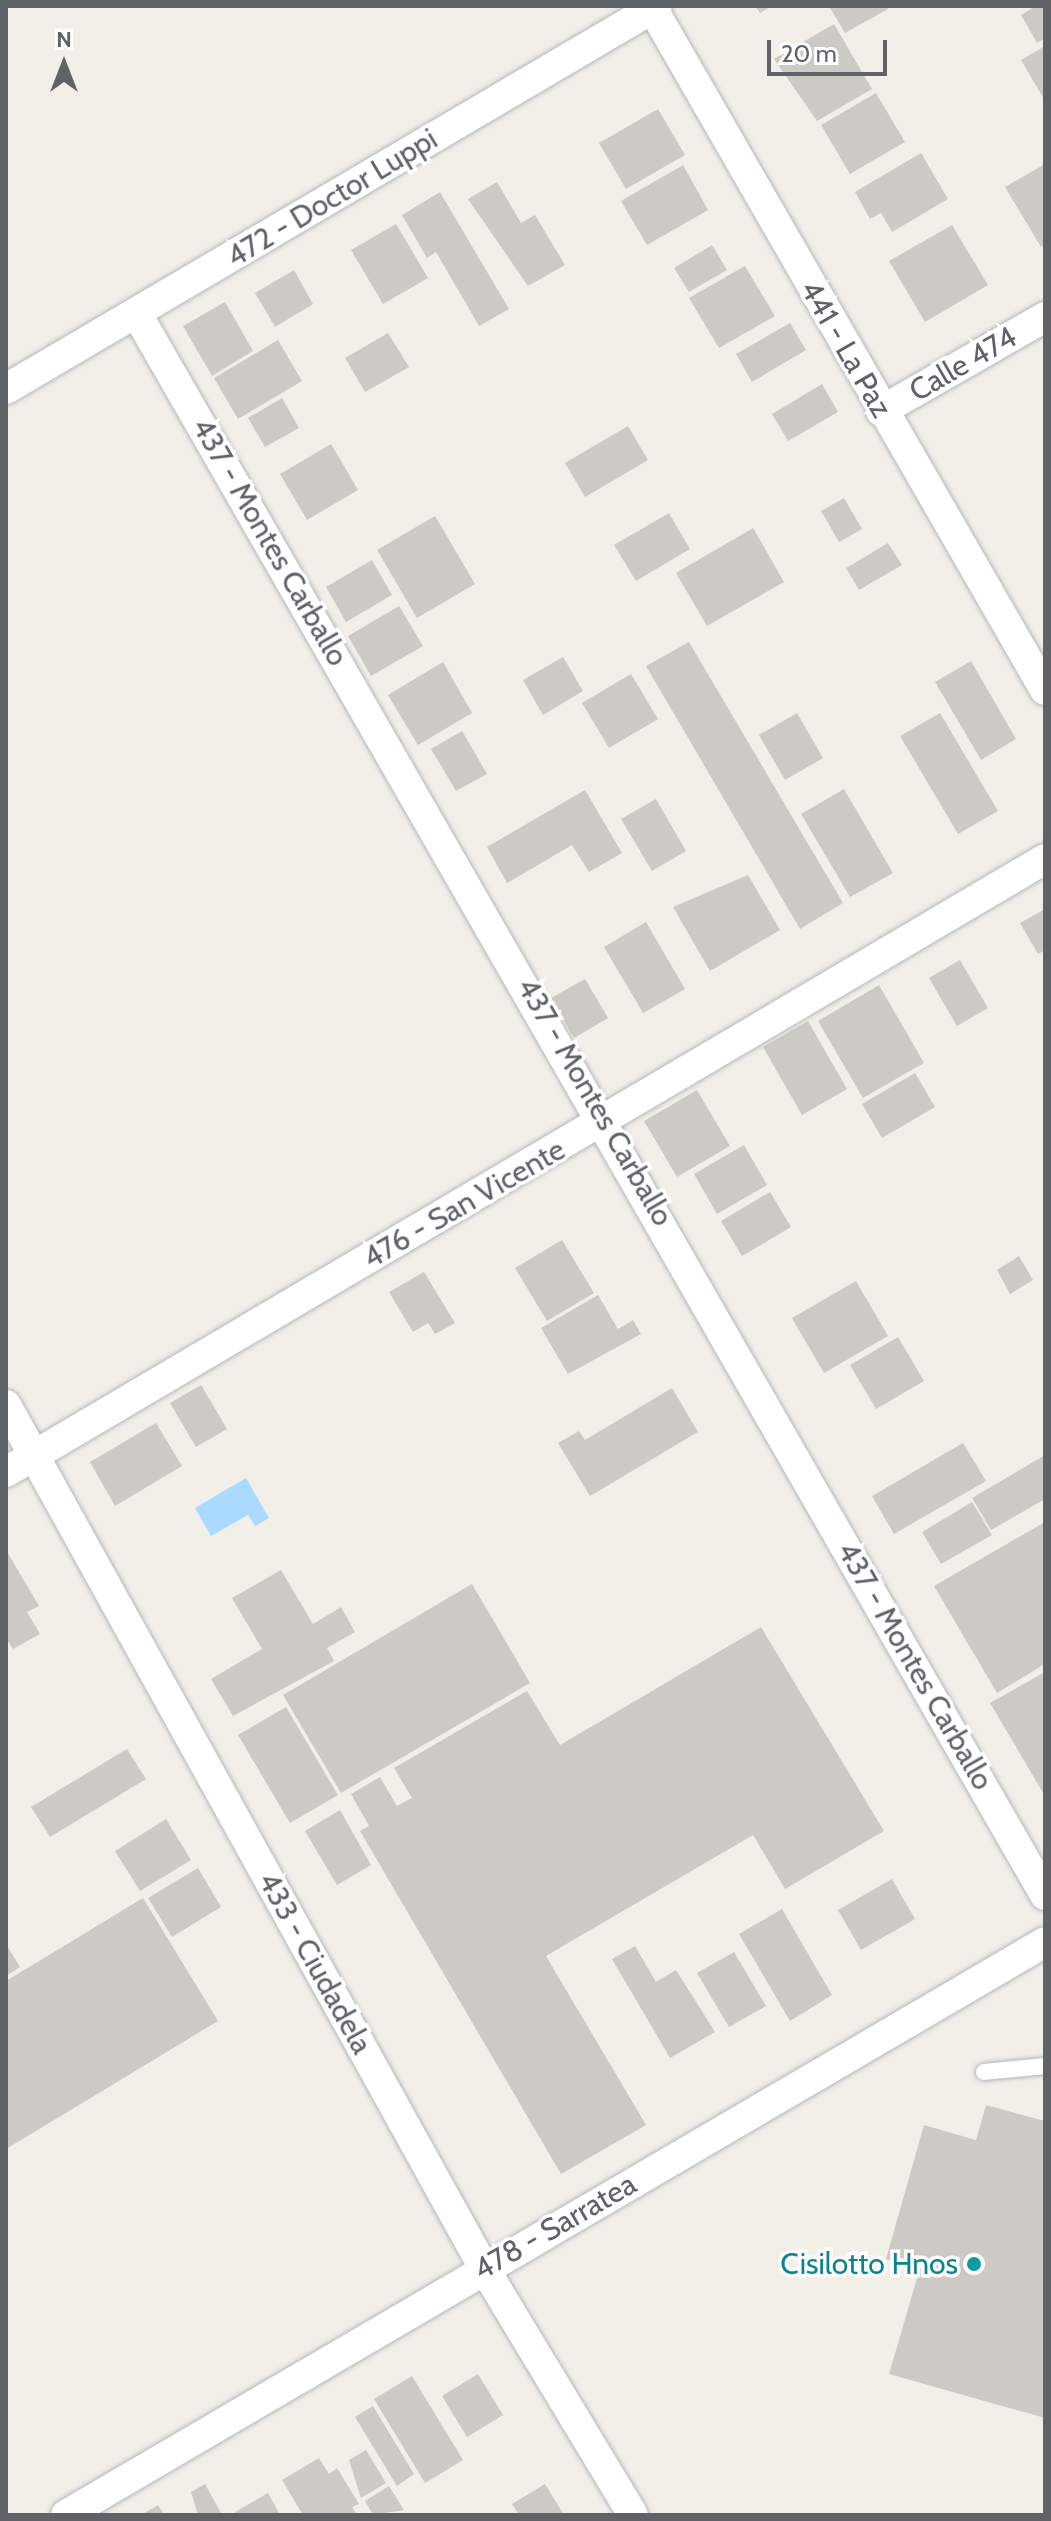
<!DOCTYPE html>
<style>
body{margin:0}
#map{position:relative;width:1051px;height:2521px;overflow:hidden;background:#f1efe8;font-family:Cabin,sans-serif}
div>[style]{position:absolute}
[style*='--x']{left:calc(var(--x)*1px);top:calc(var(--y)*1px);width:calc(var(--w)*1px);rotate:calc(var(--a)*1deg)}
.water>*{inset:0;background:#aadaff}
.building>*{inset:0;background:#cccac5}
.roads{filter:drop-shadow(0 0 2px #b5b8bc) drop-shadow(0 0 2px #b5b8bc)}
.service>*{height:16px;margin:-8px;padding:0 8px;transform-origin:8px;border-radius:8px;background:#fff}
.minor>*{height:30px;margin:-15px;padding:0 15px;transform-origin:15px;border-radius:15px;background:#fff}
.dots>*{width:22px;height:22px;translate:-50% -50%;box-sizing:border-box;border:4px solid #fff;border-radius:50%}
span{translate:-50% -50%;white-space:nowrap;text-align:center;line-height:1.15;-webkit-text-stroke:7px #fff;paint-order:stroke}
.street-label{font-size:30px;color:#5f6368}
.culture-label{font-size:30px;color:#0d838f}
.right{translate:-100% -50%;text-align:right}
.frame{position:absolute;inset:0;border:8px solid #5f6368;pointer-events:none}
.north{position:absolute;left:24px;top:24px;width:80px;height:80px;-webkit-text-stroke:6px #fff;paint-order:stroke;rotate:0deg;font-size:22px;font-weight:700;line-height:32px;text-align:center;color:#5f6368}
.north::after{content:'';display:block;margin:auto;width:28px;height:36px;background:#5f6368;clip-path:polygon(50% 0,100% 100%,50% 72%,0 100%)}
.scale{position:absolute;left:767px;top:40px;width:120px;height:36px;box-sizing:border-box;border:4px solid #5f6368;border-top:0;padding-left:10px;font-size:24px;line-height:28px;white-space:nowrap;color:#5f6368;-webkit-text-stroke:6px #fff;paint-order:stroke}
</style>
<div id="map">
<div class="water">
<i style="clip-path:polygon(246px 1478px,269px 1518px,255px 1526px,248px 1515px,211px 1536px,195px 1508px)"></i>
</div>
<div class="building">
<i style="clip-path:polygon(755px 6px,772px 6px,760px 13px)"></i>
<i style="clip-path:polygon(829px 6px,886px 6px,888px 9px,845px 33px)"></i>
<i style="clip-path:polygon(1036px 6px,1045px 6px,1045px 38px,1037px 43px,1021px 15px)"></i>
<i style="clip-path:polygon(834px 24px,872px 89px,817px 121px,774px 59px)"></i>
<i style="clip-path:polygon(1045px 46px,1045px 101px,1021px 60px)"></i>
<i style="clip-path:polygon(876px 93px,905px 142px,850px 174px,821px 125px)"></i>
<i style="clip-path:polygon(658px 109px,685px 155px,626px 189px,599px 143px)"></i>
<i style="clip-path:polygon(921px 153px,948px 199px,892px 232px,881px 213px,870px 219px,855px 192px)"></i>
<i style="clip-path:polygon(1045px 164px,1045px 244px,1041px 247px,1005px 187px)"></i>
<i style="clip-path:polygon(683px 165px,708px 210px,647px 245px,621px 201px)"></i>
<i style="clip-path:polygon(497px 182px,521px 223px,535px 215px,565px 265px,528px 286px,468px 199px)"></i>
<i style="clip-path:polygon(440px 192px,509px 309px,479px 326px,436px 252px,427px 258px,402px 215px)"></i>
<i style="clip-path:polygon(396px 224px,428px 278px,383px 304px,351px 250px)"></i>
<i style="clip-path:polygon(952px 225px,988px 285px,925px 322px,889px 261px)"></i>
<i style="clip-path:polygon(712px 245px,727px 270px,689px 292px,674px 268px)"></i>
<i style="clip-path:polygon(745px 266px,775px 316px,719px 348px,689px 298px)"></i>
<i style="clip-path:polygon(294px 270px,313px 304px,275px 327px,255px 293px)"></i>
<i style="clip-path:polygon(225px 302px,253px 351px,212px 376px,183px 326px)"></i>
<i style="clip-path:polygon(790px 323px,806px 350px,752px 382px,736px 354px)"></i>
<i style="clip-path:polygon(388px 333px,409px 367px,365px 392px,345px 358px)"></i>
<i style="clip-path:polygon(278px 340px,302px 381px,238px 419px,214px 378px)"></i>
<i style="clip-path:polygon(822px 384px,838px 412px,788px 441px,772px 414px)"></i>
<i style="clip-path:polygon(282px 398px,299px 428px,265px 447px,248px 418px)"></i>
<i style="clip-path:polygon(628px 426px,648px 460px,585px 497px,565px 463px)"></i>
<i style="clip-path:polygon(331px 444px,358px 490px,307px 520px,280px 474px)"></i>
<i style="clip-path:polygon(844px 498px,862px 529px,839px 542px,821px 511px)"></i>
<i style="clip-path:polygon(669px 513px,690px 549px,636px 581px,614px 545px)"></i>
<i style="clip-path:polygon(435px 516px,475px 584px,417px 618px,377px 550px)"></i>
<i style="clip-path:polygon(753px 528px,784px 582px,707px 626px,676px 573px)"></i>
<i style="clip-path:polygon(888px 543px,902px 565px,859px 590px,846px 568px)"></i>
<i style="clip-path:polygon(372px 560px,392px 595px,346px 622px,326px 587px)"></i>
<i style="clip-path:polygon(399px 606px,423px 646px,371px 676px,348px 636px)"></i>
<i style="clip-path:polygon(689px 642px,843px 903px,800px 929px,646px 666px)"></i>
<i style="clip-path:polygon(563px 657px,583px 691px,543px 715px,523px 680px)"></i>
<i style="clip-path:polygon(971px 661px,1016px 739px,981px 760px,935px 682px)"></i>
<i style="clip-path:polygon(443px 662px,472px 713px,418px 745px,388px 695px)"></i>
<i style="clip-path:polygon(631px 674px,658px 719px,609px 748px,582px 703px)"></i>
<i style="clip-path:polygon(797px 713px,823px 758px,785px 780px,759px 735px)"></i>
<i style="clip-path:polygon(940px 713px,998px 811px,958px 834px,900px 736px)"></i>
<i style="clip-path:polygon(462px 731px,487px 774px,456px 791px,431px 749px)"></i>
<i style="clip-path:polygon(844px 789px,893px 873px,850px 897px,801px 814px)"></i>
<i style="clip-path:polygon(585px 790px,622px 853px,589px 872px,572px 845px,507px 883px,487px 847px)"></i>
<i style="clip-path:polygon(656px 799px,686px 851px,652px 871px,621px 819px)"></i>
<i style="clip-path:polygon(748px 875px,780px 930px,710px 971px,673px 907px)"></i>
<i style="clip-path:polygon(1045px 909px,1045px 950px,1038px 954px,1020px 923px)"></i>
<i style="clip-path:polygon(646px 922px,685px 989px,643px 1013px,604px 947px)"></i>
<i style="clip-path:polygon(960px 960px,988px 1008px,957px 1026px,929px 978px)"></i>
<i style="clip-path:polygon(585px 979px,608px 1018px,574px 1038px,551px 998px)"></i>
<i style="clip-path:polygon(879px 985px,924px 1063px,863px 1098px,818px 1021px)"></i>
<i style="clip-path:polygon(808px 1021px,847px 1089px,802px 1115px,763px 1047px)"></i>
<i style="clip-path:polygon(915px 1073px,935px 1107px,882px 1138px,862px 1104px)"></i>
<i style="clip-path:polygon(697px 1090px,730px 1146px,677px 1177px,644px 1121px)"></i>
<i style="clip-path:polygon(744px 1145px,767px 1185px,717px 1214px,694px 1174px)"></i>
<i style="clip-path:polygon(770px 1192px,791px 1227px,742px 1256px,721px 1221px)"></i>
<i style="clip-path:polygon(562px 1240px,594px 1293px,547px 1321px,515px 1268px)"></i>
<i style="clip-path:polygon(1019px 1256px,1033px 1280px,1010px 1294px,997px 1270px)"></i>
<i style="clip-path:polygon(424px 1272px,455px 1323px,435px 1334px,428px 1323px,413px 1332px,389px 1292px)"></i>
<i style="clip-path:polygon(856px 1281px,888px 1336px,824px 1373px,792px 1318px)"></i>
<i style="clip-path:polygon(598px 1295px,618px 1329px,633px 1320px,641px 1334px,568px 1374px,541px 1328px)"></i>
<i style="clip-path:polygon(898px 1337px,924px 1381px,876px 1409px,850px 1365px)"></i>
<i style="clip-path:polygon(201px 1385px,227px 1429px,196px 1447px,170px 1403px)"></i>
<i style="clip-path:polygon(672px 1388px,698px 1432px,590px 1496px,558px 1443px,579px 1431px,585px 1440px)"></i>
<i style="clip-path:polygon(156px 1423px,182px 1466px,115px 1506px,90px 1462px)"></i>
<i style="clip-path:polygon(963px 1443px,986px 1481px,894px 1534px,872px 1496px)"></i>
<i style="clip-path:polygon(1045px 1455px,1045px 1499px,991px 1530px,972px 1498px)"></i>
<i style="clip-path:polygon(972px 1502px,992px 1535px,941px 1564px,922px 1532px)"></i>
<i style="clip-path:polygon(1045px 1522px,1045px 1664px,997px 1693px,934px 1586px)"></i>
<i style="clip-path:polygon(6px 1550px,39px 1606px,27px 1612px,40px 1634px,13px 1649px,6px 1638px)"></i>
<i style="clip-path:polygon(281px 1570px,313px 1624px,341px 1607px,355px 1632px,327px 1648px,334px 1661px,233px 1716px,211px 1679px,262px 1649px,232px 1598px)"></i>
<i style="clip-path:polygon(472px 1584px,530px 1683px,341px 1793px,283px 1695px)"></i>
<i style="clip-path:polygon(761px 1627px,884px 1831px,785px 1889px,753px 1835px,546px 1956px,646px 2125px,561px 2174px,360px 1831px,369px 1826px,351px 1794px,380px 1777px,397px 1806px,412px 1798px,394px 1768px,527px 1691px,560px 1745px)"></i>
<i style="clip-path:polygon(1045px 1672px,1045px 1796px,990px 1703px)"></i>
<i style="clip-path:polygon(286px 1707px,338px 1795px,290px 1823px,238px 1735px)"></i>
<i style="clip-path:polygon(127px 1749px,146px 1779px,50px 1837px,31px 1807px)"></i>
<i style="clip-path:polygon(340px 1810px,371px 1865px,337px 1885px,305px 1831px)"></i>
<i style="clip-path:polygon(166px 1819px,191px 1860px,140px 1891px,115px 1851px)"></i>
<i style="clip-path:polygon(198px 1868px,221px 1907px,172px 1937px,148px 1898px)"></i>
<i style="clip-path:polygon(892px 1879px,915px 1919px,861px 1950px,838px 1910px)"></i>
<i style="clip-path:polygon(143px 1898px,218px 2021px,6px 2149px,6px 1981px)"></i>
<i style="clip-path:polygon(782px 1909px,832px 1995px,790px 2021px,739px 1934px)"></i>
<i style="clip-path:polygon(6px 1944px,20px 1967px,6px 1976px)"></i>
<i style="clip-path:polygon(635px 1946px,656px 1982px,676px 1970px,715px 2032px,670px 2058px,612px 1959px)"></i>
<i style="clip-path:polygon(734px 1952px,766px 2006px,729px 2027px,697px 1973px)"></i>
<i style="clip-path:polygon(986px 2105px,1045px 2121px,1045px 2418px,889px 2374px,920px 2268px,886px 2259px,924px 2125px,976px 2140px)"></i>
<i style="clip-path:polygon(478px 2374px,503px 2415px,467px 2437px,442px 2396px)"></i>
<i style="clip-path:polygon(412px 2376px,463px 2460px,425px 2483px,374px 2399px)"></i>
<i style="clip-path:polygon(373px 2406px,414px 2474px,397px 2486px,355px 2417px)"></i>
<i style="clip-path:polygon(366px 2450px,386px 2483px,361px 2498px,349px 2460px)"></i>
<i style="clip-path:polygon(319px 2458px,329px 2474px,337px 2468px,359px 2504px,352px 2507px,357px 2515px,303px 2515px,282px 2480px)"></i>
<i style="clip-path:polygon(205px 2484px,216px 2504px,222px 2515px,198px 2515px,191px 2492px)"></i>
<i style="clip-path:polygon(545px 2484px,564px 2515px,519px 2515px,512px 2504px)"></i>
<i style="clip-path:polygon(389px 2486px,404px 2510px,373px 2515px,365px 2501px)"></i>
<i style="clip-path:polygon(268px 2493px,280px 2515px,237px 2515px,235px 2512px)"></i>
<i style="clip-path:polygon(158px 2505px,164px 2515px,141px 2515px)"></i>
</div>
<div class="roads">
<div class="service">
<i style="--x:984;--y:2072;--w:61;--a:-5.6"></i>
</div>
<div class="minor">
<i style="--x:651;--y:6;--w:789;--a:60.06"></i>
<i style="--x:137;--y:314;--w:1823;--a:60.13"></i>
<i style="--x:6;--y:389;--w:755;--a:-30.47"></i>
<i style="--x:881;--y:411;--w:189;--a:-29.8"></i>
<i style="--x:6;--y:1405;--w:987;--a:61.02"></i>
<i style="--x:484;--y:2268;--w:288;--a:58.9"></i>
<i style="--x:6;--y:1472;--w:1206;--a:-30.54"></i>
<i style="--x:66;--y:2515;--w:1134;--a:-30.34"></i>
</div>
</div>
<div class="dots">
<i style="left:974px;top:2264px;background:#0f9aa8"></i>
</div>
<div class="street-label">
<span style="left:332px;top:198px;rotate:-31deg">472 - Doctor Luppi</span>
<span style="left:846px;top:349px;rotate:60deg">441 - La Paz</span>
<span style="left:963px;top:364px;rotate:-30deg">Calle 474</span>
<span style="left:270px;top:542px;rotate:60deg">437 - Montes Carballo</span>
<span style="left:595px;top:1102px;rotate:60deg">437 - Montes Carballo</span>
<span style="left:464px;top:1204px;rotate:-30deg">476 - San Vicente</span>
<span style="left:915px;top:1666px;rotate:60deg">437 - Montes Carballo</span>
<span style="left:315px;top:1963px;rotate:61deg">433 - Ciudadela</span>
<span style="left:555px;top:2227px;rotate:-30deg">478 - Sarratea</span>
</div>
<div class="culture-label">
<span class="right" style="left:958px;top:2264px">Cisilotto Hnos</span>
</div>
<div class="frame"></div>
<div class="north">N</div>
<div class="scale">20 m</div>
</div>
